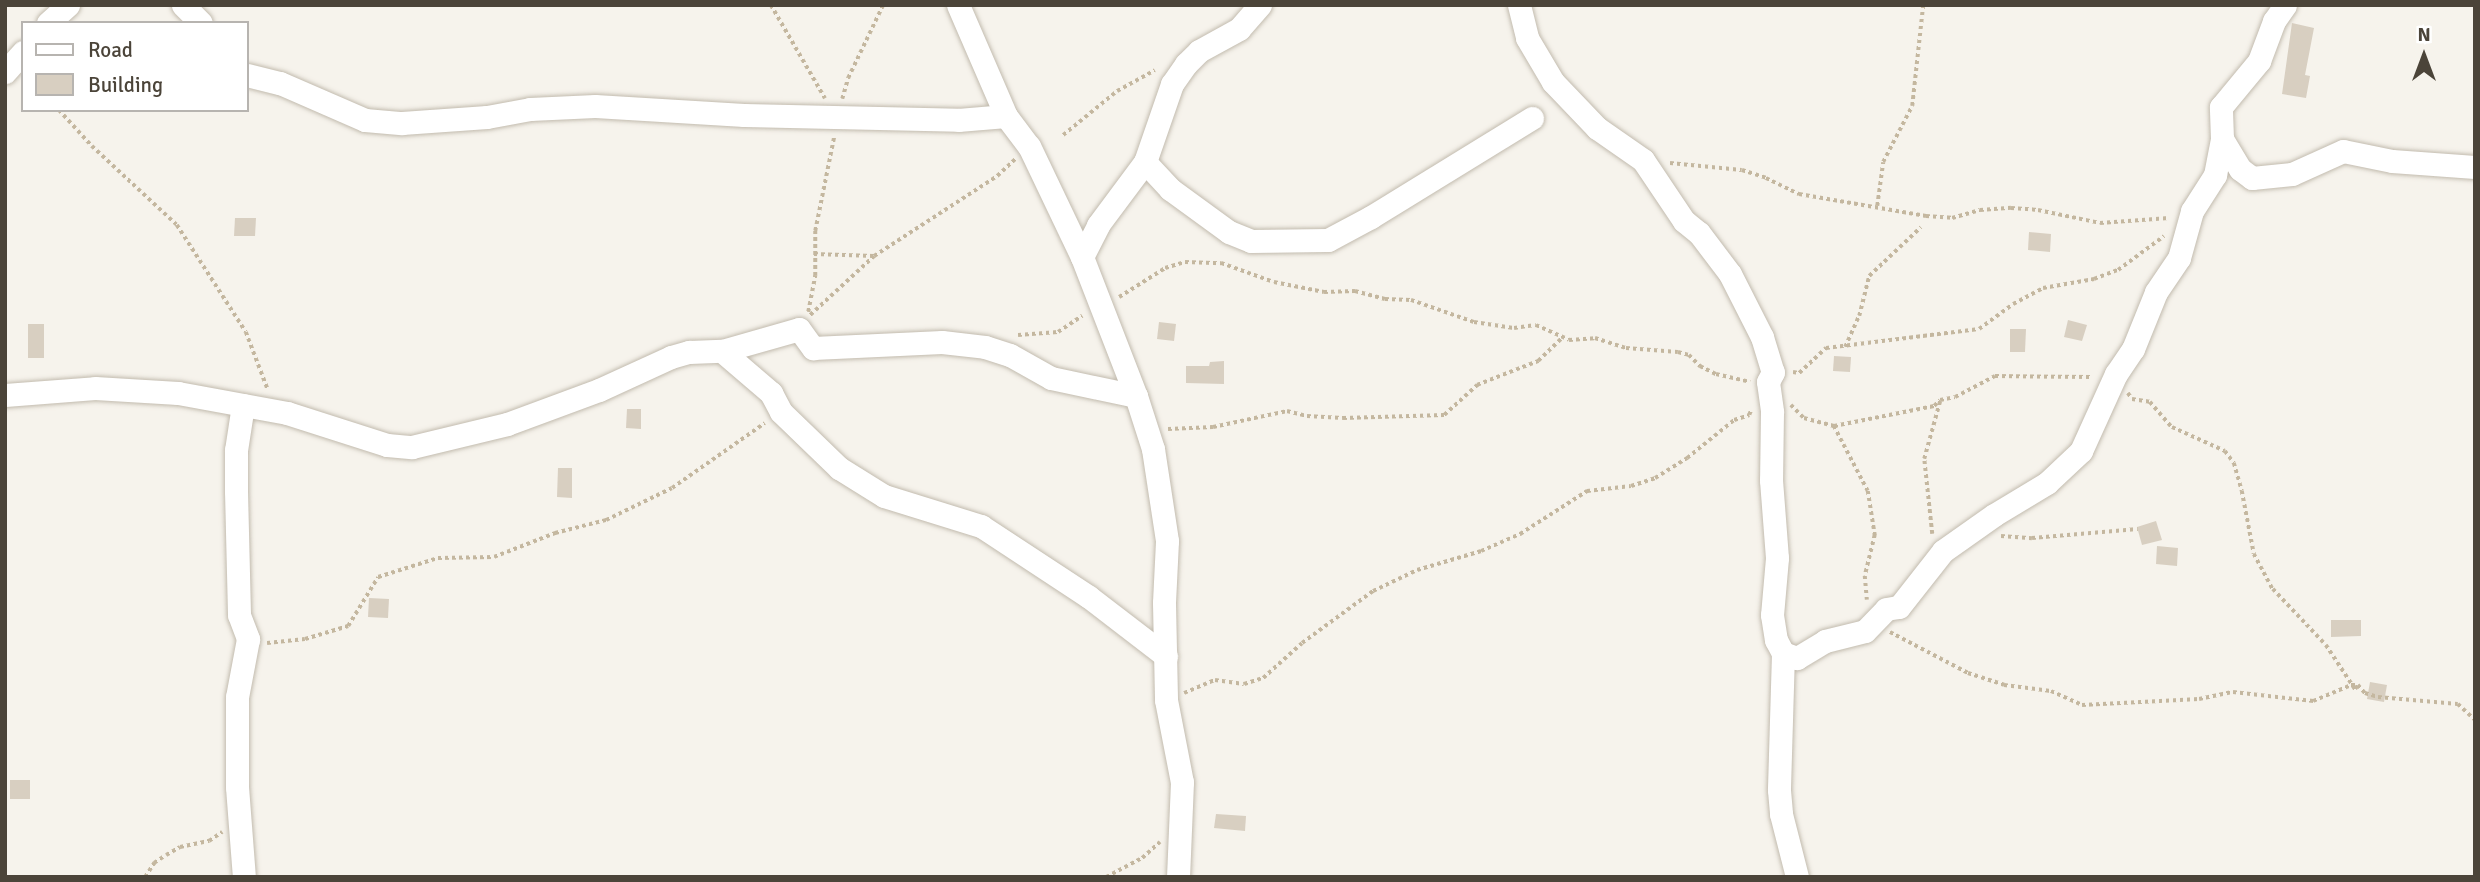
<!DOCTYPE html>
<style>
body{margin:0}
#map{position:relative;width:2480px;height:882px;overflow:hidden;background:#f6f3ec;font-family:Signika,sans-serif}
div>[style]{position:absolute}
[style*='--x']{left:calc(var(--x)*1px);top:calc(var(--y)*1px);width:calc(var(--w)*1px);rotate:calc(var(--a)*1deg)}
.building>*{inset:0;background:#d8cfc1}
.path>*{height:3.5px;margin-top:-1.75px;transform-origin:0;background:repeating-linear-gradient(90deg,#c4b79f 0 3.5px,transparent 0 7px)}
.roads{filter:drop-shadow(0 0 2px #c2bbae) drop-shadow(0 0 2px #c2bbae)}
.street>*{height:23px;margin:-11.5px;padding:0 11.5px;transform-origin:11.5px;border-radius:11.5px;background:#fff}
span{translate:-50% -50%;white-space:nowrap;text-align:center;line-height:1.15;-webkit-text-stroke:5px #fff;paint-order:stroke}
.frame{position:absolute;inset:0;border:7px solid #4b4439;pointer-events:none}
.legend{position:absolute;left:21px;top:21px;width:228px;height:91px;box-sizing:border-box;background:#fff;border:2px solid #b7b4b0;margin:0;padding:9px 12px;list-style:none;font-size:21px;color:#4b4439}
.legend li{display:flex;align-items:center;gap:14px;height:35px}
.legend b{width:35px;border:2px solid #b7b4b0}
.north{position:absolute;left:2389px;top:21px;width:70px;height:70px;-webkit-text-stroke:5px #fff;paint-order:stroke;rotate:0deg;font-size:19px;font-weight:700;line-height:28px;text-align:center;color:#4b4439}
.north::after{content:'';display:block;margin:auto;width:24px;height:32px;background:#4b4439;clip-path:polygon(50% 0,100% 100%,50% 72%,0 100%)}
</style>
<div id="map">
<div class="building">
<i style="clip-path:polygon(2292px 23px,2314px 28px,2305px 75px,2310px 76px,2306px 98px,2282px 94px)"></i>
<i style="clip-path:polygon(235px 218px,256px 218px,255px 236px,234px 236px)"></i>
<i style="clip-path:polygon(2029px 232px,2051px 234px,2050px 252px,2028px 250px)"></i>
<i style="clip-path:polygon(2068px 320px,2087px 325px,2082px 341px,2064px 337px)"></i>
<i style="clip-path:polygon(1159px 322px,1176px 324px,1174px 341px,1157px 339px)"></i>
<i style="clip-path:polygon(28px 324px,44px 324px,44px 358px,28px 358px)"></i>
<i style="clip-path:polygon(2010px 329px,2026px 329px,2025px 352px,2010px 352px)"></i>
<i style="clip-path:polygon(1834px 356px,1851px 357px,1850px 372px,1833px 371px)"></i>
<i style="clip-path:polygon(1224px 361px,1224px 384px,1186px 383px,1186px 366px,1209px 366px,1210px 362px)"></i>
<i style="clip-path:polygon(627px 409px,641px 409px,641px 429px,626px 428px)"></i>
<i style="clip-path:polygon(558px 468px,572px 468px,572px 498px,557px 497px)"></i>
<i style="clip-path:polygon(2156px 521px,2162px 540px,2142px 545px,2137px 527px)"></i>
<i style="clip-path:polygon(2157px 546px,2178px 548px,2177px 566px,2156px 564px)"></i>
<i style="clip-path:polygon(369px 598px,389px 599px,388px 618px,368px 617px)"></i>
<i style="clip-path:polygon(2331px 620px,2361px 620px,2361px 636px,2331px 637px)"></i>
<i style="clip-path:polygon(2370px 682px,2387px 685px,2384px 702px,2367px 699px)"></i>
<i style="clip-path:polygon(10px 780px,30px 780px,30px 799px,10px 799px)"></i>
<i style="clip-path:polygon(1216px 814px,1246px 816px,1245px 831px,1214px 828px)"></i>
</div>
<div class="path">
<i style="--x:771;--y:5;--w:108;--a:59.9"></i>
<i style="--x:842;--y:99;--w:22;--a:-74"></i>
<i style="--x:848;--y:78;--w:81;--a:-64.4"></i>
<i style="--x:59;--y:110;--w:49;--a:47.5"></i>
<i style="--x:92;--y:146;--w:116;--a:42.9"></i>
<i style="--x:177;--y:225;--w:127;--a:57.2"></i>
<i style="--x:246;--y:332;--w:62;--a:69.2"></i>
<i style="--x:1063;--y:135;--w:70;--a:-39.2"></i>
<i style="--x:1117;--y:91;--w:43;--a:-28.9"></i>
<i style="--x:1670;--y:163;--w:72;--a:5.6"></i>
<i style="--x:1742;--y:170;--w:25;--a:18"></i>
<i style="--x:1766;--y:178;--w:37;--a:26"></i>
<i style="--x:1799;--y:194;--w:129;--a:9.8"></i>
<i style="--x:1926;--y:216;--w:26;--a:4"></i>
<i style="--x:1952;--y:218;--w:29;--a:-16"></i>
<i style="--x:1980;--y:210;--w:31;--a:-4"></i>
<i style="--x:2011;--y:208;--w:27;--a:4"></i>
<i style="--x:2038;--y:210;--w:63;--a:11.8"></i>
<i style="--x:2100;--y:223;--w:69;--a:-4.1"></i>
<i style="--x:1877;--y:206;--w:44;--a:-82.2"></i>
<i style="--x:1883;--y:162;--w:63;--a:-62.6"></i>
<i style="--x:1912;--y:106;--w:102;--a:-83.8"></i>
<i style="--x:814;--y:254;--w:60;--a:1.9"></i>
<i style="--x:1119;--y:297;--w:54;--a:-32.2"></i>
<i style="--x:1165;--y:268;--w:21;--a:-17"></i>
<i style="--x:1185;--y:262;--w:36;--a:2"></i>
<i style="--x:1221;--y:263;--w:56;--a:19.7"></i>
<i style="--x:1274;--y:282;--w:51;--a:11.3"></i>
<i style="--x:1324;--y:292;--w:31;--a:-2"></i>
<i style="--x:1355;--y:291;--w:31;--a:15"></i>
<i style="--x:1385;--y:299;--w:26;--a:2"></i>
<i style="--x:1411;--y:300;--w:67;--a:19.2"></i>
<i style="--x:1474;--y:322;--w:40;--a:8.5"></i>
<i style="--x:1514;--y:328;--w:22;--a:-8"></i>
<i style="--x:1536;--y:325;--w:36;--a:24"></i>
<i style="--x:1569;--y:340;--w:26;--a:-4"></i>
<i style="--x:1595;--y:338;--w:33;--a:18"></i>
<i style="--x:1626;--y:348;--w:52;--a:4.4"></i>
<i style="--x:1678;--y:352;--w:11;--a:15"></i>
<i style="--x:1689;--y:355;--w:16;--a:45"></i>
<i style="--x:1700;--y:366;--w:18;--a:27"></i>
<i style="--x:1716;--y:374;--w:35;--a:13"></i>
<i style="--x:808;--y:312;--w:37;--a:-79"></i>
<i style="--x:815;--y:276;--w:45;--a:-90"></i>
<i style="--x:815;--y:231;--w:96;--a:-78.6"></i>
<i style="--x:810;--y:315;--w:87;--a:-42.7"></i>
<i style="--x:874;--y:256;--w:147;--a:-33"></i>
<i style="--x:997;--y:176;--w:25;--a:-43"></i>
<i style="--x:1018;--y:335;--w:40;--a:-4.3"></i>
<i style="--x:1058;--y:332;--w:29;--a:-34"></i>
<i style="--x:1845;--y:347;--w:34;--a:-66"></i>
<i style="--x:1859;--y:316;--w:41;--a:-76"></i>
<i style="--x:1869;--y:276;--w:71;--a:-43.3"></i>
<i style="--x:1793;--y:372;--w:6;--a:9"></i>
<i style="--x:1799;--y:373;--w:37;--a:-43"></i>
<i style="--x:1826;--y:348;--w:154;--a:-7.1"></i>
<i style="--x:1979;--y:329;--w:42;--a:-36.3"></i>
<i style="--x:2013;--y:304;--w:34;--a:-28"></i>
<i style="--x:2043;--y:288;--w:52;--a:-10"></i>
<i style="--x:2094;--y:279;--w:26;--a:-21"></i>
<i style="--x:2118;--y:270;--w:57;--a:-36.5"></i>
<i style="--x:2128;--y:393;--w:7;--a:56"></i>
<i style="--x:2132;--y:399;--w:18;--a:9"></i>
<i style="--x:2150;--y:402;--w:33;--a:49"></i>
<i style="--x:2172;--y:427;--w:58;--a:24.4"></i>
<i style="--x:2225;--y:451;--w:15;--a:53"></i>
<i style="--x:2234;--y:463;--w:29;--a:74"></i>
<i style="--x:2242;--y:491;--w:64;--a:79.2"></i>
<i style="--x:2254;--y:554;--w:40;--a:62"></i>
<i style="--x:2273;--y:589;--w:77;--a:46.6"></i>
<i style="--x:2326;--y:645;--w:53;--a:56.6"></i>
<i style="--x:2355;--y:689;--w:5;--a:-53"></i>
<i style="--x:1791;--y:405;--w:18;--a:45"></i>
<i style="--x:1804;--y:418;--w:31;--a:15"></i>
<i style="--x:1834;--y:426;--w:102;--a:-11.3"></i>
<i style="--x:1934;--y:406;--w:8;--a:-45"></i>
<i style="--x:1940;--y:400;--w:15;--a:-11"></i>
<i style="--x:1955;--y:397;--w:45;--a:-27.7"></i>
<i style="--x:1995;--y:376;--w:97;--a:0.6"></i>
<i style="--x:1834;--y:426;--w:73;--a:62.4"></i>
<i style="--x:1868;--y:491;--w:45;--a:81"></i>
<i style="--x:1875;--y:535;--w:42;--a:103.7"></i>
<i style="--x:1865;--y:576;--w:24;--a:85"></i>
<i style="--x:1168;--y:429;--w:45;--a:-2.5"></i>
<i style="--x:1213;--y:427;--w:76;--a:-12.2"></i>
<i style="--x:1287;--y:411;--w:21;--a:14"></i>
<i style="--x:1307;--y:416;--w:36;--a:3"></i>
<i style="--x:1343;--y:418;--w:101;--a:-1.7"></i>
<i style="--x:1444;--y:415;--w:45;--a:-42.3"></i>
<i style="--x:1477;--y:385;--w:66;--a:-21.5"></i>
<i style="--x:1538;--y:361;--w:33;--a:-44"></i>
<i style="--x:1932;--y:534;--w:75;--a:-96.1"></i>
<i style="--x:1924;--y:459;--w:60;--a:-74.6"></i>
<i style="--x:2001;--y:536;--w:31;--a:4"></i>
<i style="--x:2032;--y:538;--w:106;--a:-4.9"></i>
<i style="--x:1890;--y:632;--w:88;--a:27.7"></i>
<i style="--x:1968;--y:673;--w:38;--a:18"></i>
<i style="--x:2004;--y:685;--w:47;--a:7.3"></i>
<i style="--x:2051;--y:691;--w:34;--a:24"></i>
<i style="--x:2082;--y:705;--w:117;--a:-2.9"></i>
<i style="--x:2199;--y:699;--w:35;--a:-12"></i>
<i style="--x:2233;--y:692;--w:81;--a:6.4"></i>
<i style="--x:2313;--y:701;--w:41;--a:-22.8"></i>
<i style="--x:2351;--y:685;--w:7;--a:0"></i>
<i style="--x:2358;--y:685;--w:11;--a:49"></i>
<i style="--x:2365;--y:693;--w:14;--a:17"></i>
<i style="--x:2378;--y:697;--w:80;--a:5"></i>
<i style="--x:2458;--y:704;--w:23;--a:43"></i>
<i style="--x:267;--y:643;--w:38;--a:-6"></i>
<i style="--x:305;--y:639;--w:45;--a:-16.8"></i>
<i style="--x:348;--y:626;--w:57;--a:-58.5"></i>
<i style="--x:378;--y:577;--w:63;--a:-17.6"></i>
<i style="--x:438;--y:558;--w:56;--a:-1"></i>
<i style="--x:494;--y:557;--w:66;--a:-21.5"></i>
<i style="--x:555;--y:533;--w:53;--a:-14.3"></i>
<i style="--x:606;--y:520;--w:73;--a:-25.9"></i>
<i style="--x:672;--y:488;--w:113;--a:-35"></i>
<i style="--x:1184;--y:693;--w:34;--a:-23"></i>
<i style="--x:1215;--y:680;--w:29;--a:8"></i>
<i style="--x:1244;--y:684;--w:20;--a:-18"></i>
<i style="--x:1263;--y:678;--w:52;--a:-41.9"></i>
<i style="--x:1302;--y:643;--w:88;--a:-36.2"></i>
<i style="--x:1373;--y:591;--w:49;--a:-25.5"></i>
<i style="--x:1417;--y:570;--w:67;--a:-16.5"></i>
<i style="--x:1481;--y:551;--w:43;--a:-23.6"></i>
<i style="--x:1520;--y:534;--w:80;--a:-32.7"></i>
<i style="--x:1587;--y:491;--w:44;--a:-6.5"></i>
<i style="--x:1631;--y:486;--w:25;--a:-18"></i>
<i style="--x:1655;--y:478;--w:38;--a:-32"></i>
<i style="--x:1687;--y:458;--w:60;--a:-39"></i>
<i style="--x:1734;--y:420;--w:16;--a:-18"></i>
<i style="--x:1749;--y:415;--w:5;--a:-68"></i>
<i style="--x:145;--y:877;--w:17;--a:-57"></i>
<i style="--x:154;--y:863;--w:14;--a:-34"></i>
<i style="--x:166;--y:855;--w:16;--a:-30"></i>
<i style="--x:180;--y:847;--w:30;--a:-12"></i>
<i style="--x:209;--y:841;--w:16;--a:-35"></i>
<i style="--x:1106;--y:877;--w:41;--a:-27.8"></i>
<i style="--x:1142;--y:858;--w:24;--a:-42"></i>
</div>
<div class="roads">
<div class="street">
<i style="--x:183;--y:5;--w:25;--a:45"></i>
<i style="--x:958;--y:5;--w:121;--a:66.6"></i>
<i style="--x:1006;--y:116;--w:38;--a:53"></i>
<i style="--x:1029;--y:146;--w:123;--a:64.5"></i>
<i style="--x:1082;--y:257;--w:149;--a:68.8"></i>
<i style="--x:1136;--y:396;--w:56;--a:72.2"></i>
<i style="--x:1153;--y:449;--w:93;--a:81.3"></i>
<i style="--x:1167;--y:541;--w:62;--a:92.8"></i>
<i style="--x:1164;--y:603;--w:97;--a:88.8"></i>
<i style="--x:1166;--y:700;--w:84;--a:79"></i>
<i style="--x:1182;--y:782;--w:95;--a:92.4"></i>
<i style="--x:1519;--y:5;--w:34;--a:76"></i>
<i style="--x:1527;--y:38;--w:51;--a:59.4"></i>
<i style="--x:1553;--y:82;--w:64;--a:46.3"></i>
<i style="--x:1597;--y:128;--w:56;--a:34.8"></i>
<i style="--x:1643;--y:160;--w:73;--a:56.1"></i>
<i style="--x:1684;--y:221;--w:19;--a:39"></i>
<i style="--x:1699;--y:233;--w:51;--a:52.9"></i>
<i style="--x:1730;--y:274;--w:71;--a:63.1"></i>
<i style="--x:1762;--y:337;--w:37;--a:73"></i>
<i style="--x:1773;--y:372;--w:11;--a:117"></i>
<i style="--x:1768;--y:382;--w:30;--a:82"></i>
<i style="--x:1772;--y:412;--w:68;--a:90.8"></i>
<i style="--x:1771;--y:480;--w:78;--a:85.6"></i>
<i style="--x:1777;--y:558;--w:57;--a:95"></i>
<i style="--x:1772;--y:615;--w:25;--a:81"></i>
<i style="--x:1776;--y:640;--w:15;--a:62"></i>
<i style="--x:1783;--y:653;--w:137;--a:91.7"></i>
<i style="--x:1779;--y:790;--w:24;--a:85"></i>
<i style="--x:1781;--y:814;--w:65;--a:75.7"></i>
<i style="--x:48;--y:23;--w:27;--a:-42"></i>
<i style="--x:5;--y:72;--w:27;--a:-48"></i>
<i style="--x:247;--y:75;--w:34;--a:14"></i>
<i style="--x:280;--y:83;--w:93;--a:23.5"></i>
<i style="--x:365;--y:120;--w:37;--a:5"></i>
<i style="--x:402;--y:123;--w:85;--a:-4"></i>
<i style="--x:487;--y:117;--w:44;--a:-10.5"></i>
<i style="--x:530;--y:109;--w:65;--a:-2.6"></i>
<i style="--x:595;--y:106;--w:149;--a:3.5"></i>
<i style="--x:744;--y:115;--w:214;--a:1.3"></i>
<i style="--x:958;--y:120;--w:48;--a:-4.8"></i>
<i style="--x:2222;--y:139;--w:35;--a:59"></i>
<i style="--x:2240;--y:169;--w:15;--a:37"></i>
<i style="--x:2252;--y:178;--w:40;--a:-5.7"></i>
<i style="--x:2292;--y:174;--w:56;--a:-24.3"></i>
<i style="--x:2343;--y:151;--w:50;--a:11.5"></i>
<i style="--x:2392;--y:161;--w:83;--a:4.1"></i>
<i style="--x:1145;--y:162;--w:37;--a:47"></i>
<i style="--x:1170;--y:189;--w:73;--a:36.1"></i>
<i style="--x:1229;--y:232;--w:24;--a:22"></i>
<i style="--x:1251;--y:241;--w:77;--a:-0.7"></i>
<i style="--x:1328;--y:240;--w:49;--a:-28.1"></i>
<i style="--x:1371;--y:217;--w:189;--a:-31.6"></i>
<i style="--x:1082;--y:257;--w:36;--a:-63"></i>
<i style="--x:1098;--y:225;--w:79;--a:-53.3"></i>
<i style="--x:1145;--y:162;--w:83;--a:-70.9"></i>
<i style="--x:1172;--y:84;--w:24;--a:-55"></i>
<i style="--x:1186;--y:64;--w:18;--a:-45"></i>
<i style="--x:1199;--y:51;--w:46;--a:-28.8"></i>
<i style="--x:1239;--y:29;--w:32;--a:-49"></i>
<i style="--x:722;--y:351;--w:65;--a:40.6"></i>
<i style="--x:771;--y:393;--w:21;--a:62"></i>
<i style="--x:781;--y:412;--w:81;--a:44"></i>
<i style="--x:839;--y:468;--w:53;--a:31.9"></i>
<i style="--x:884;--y:496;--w:102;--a:17.2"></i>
<i style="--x:981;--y:526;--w:129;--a:33.3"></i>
<i style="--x:1089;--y:597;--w:97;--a:37.5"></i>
<i style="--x:5;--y:395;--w:90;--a:-4.4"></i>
<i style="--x:95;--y:388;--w:83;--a:3.4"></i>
<i style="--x:178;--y:393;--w:111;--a:10.4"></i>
<i style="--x:287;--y:413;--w:105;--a:17.7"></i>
<i style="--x:387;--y:445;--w:25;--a:5"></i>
<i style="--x:412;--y:447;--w:98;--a:-13.6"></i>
<i style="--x:507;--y:424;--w:98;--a:-20.3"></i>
<i style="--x:599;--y:390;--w:79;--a:-24.6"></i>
<i style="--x:671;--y:357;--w:19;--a:-16"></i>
<i style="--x:689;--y:352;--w:33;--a:-2"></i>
<i style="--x:722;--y:351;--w:80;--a:-15.9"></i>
<i style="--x:799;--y:329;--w:24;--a:54"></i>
<i style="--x:813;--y:348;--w:129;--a:-2.7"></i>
<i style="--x:942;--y:342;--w:43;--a:6.6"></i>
<i style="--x:985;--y:347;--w:26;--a:18"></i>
<i style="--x:1010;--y:355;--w:47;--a:29.3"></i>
<i style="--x:1051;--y:378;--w:87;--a:12"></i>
<i style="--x:243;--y:405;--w:46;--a:98.8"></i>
<i style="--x:236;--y:450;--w:41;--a:90"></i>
<i style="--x:236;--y:491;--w:124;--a:88.6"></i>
<i style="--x:239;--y:615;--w:26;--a:69"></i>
<i style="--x:248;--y:639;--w:59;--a:100.7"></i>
<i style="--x:237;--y:697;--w:90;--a:90"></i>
<i style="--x:237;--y:787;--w:90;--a:85.6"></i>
<i style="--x:1783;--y:653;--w:15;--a:20"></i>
<i style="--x:1797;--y:658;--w:33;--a:-31"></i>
<i style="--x:1825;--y:641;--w:41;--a:-14"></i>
<i style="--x:1865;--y:631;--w:30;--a:-46"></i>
<i style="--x:1886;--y:609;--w:13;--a:-9"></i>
<i style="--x:1899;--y:607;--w:71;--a:-51.8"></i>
<i style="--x:1943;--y:551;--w:62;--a:-35.2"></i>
<i style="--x:1994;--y:515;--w:62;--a:-31.1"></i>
<i style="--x:2047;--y:483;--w:47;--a:-43.3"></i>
<i style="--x:2081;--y:451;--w:85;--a:-65.6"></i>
<i style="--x:2116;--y:374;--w:30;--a:-56"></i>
<i style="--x:2133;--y:349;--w:61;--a:-68"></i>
<i style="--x:2156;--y:292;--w:41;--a:-55.9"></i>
<i style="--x:2179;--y:258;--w:49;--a:-74.5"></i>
<i style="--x:2192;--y:211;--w:43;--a:-57.4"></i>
<i style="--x:2215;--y:175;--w:37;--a:-79"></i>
<i style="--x:2222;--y:139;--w:32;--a:-92"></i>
<i style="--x:2221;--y:107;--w:60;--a:-50.4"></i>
<i style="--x:2259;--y:61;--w:43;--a:-69.4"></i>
<i style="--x:2274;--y:21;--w:19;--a:-55"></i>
</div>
</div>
<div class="frame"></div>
<ul class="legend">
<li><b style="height:9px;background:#fff"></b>Road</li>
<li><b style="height:19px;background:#d8cfc1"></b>Building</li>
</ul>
<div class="north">N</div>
</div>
